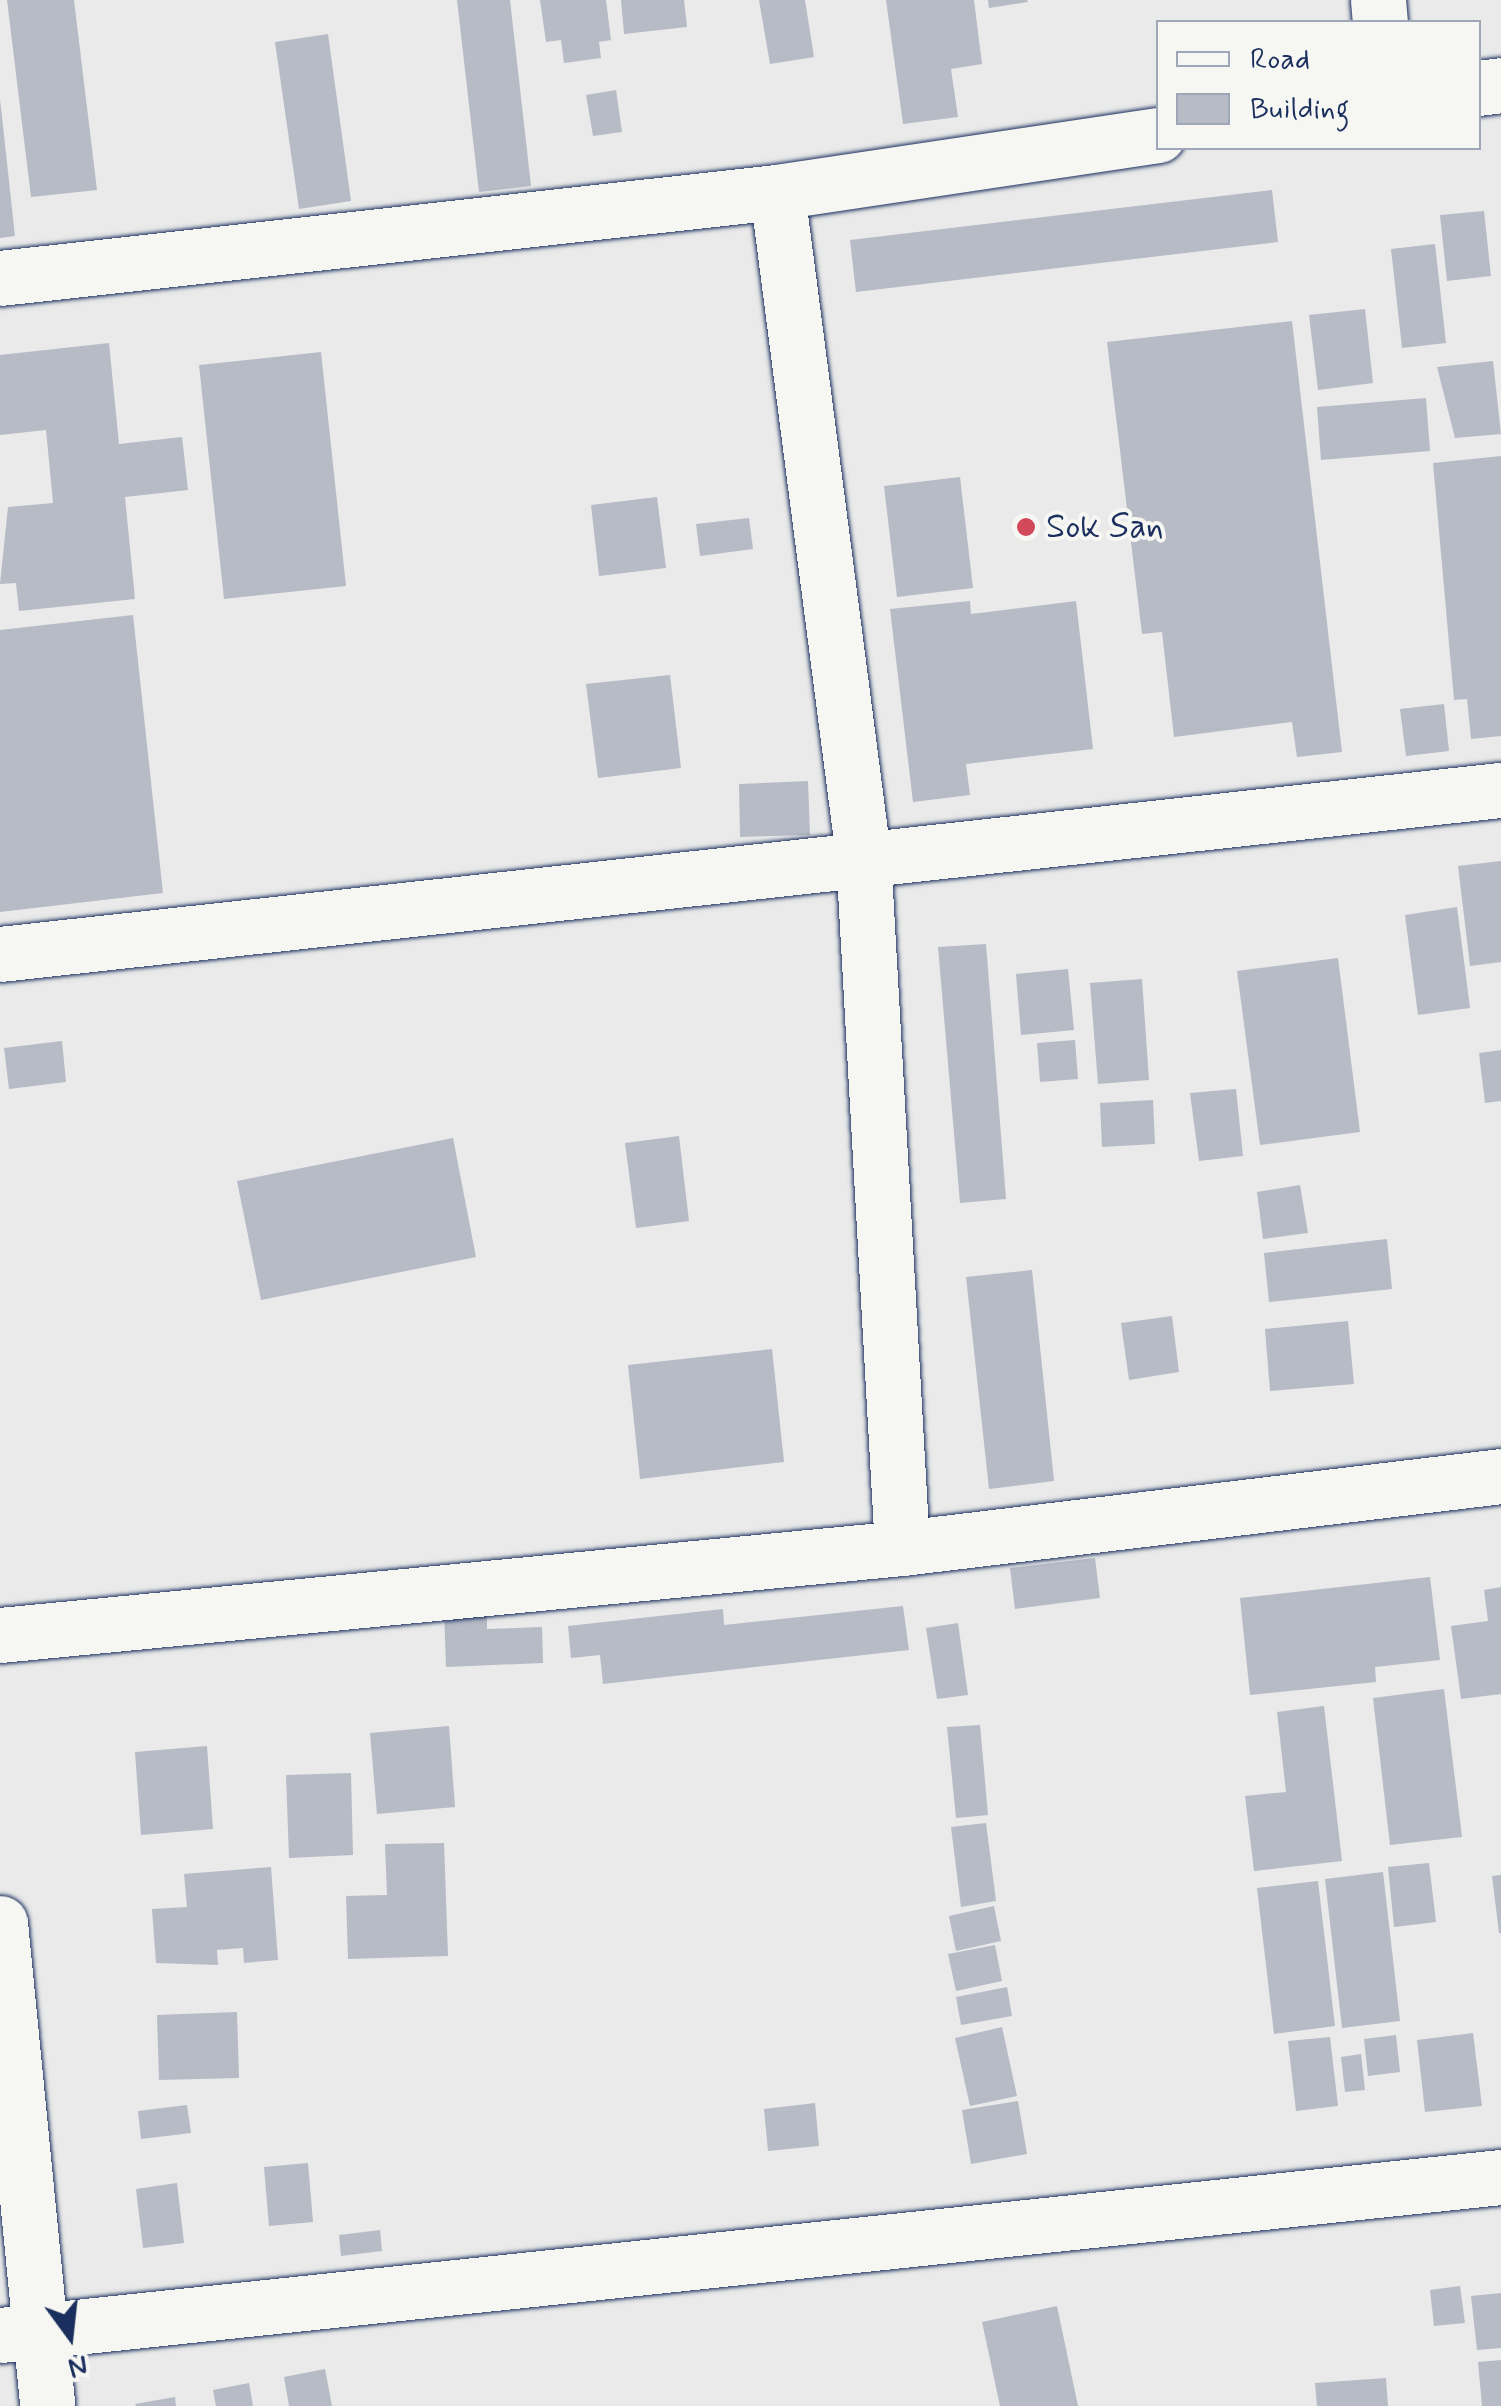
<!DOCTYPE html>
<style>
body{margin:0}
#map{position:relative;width:1501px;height:2406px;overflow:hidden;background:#e9eae9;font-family:Mynerve,sans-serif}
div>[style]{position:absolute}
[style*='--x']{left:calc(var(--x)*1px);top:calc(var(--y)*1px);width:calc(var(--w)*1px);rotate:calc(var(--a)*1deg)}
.building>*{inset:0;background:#b6bbc6}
.roads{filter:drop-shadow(0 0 2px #1b2f5e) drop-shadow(0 0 2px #1b2f5e)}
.minor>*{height:55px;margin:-27.5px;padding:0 27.5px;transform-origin:27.5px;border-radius:27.5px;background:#f6f6f2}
.dots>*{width:28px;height:28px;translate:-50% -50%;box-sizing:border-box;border:5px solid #f6f6f2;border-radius:50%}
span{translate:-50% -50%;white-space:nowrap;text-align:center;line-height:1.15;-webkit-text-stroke:8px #f6f6f2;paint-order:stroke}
.poi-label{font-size:35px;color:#1b2f5e}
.left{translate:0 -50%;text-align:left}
.legend{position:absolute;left:1156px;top:20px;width:325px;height:130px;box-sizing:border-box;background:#f6f6f2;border:2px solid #9ea6b7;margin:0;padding:12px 18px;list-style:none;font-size:30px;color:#1b2f5e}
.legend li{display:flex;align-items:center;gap:20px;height:50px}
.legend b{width:50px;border:2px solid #9ea6b7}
.north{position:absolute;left:20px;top:2286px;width:100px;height:100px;-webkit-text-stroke:8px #f6f6f2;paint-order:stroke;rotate:165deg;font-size:28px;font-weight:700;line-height:40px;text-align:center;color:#1b2f5e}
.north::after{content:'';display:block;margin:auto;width:35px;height:45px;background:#1b2f5e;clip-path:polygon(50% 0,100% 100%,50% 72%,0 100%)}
</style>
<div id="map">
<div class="building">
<i style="clip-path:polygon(7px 0,74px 0,97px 190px,31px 197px)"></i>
<i style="clip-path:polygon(457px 0,510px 0,531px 186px,479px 192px)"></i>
<i style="clip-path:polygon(540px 0,606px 0,611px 40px,599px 42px,601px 58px,564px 63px,561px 40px,546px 42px)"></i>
<i style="clip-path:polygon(621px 0,684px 0,687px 27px,624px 34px)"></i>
<i style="clip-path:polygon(759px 0,805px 0,814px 57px,770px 64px)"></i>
<i style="clip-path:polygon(886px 0,974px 0,982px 64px,951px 69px,958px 117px,903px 124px)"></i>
<i style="clip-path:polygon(988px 0,1027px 0,1028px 2px,989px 8px)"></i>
<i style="clip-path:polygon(328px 34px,351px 201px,299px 209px,275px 42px)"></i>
<i style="clip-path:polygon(616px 90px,622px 132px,593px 136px,586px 95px)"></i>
<i style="clip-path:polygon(0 99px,15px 236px,0 238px)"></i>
<i style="clip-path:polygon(1272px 190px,1278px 242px,856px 292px,850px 240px)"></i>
<i style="clip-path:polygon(1484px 211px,1491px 276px,1447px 281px,1440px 215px)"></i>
<i style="clip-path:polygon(1435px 244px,1446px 343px,1402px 348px,1391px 249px)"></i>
<i style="clip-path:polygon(1365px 309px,1373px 383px,1318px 390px,1309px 315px)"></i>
<i style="clip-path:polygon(1292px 321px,1342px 752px,1297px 757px,1292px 722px,1174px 737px,1162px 632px,1142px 634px,1107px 342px)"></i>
<i style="clip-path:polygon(109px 343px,119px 444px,182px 437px,188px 490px,125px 497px,135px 599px,19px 611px,16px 583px,0 584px,8px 507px,53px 503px,46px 430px,0 435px,0 355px)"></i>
<i style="clip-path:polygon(321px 352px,346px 586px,224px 599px,199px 365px)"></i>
<i style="clip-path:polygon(1493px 361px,1501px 434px,1455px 438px,1437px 367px)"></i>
<i style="clip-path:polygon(1426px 398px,1430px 451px,1321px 460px,1317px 407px)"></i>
<i style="clip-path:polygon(1501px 456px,1501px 736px,1471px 739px,1467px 699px,1454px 700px,1433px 463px)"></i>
<i style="clip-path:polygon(960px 477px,973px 588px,897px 597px,884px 486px)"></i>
<i style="clip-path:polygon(657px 497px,666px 568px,599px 576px,591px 505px)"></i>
<i style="clip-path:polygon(749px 518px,753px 549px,700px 556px,696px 524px)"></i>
<i style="clip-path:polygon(970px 601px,971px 614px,1076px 601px,1093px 749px,966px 764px,970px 795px,913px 802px,890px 609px)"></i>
<i style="clip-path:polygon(133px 615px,163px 893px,0 912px,0 630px)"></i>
<i style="clip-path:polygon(670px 675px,681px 768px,598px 778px,586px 684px)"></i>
<i style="clip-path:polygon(1444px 704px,1449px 751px,1406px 756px,1400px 709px)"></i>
<i style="clip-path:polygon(808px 781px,810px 835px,740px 837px,739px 784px)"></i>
<i style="clip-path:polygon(1501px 861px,1501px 962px,1470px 966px,1458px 866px)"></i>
<i style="clip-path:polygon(1457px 907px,1470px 1008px,1418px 1015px,1405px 915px)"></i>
<i style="clip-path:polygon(986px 944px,1006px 1199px,960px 1203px,938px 947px)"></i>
<i style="clip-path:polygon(1338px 958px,1360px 1132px,1260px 1145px,1237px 971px)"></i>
<i style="clip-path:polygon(1068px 969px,1074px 1030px,1021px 1035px,1016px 974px)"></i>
<i style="clip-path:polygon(1142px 979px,1149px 1080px,1098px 1084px,1090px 983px)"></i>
<i style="clip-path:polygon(1075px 1040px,1078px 1079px,1040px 1082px,1037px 1043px)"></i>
<i style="clip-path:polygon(62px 1041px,66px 1082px,9px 1089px,4px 1048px)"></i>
<i style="clip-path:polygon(1501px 1050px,1501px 1101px,1485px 1103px,1479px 1053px)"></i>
<i style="clip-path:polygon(1236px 1089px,1243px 1156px,1199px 1161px,1190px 1093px)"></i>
<i style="clip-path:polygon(1153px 1100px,1155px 1144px,1102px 1147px,1100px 1103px)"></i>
<i style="clip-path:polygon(679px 1136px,689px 1221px,636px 1228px,625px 1143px)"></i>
<i style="clip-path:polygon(453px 1138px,476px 1257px,261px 1300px,237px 1181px)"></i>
<i style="clip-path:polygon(1300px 1185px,1308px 1233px,1263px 1239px,1257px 1192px)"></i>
<i style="clip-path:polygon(1387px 1239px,1392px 1289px,1269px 1302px,1264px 1253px)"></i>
<i style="clip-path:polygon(1032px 1270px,1054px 1481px,989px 1489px,966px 1277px)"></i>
<i style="clip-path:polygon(1172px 1316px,1179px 1372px,1129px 1380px,1121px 1323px)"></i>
<i style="clip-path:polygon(1348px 1321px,1354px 1384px,1270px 1391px,1265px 1329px)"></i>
<i style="clip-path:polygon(772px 1349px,784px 1462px,640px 1479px,628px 1365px)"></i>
<i style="clip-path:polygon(1095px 1558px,1100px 1598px,1015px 1609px,1010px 1568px)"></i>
<i style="clip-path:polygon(1430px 1577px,1440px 1660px,1375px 1667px,1376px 1682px,1250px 1695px,1240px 1598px)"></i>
<i style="clip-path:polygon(1501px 1587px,1501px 1694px,1461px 1699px,1451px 1626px,1488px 1621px,1484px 1590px)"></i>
<i style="clip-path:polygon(903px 1606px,909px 1650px,603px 1684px,600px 1655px,571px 1658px,568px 1626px,723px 1609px,724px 1625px)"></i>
<i style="clip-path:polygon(487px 1610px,487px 1629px,542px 1627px,543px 1663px,446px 1667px,444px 1611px)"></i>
<i style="clip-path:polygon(958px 1623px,968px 1695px,937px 1699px,926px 1628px)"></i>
<i style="clip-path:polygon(1444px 1689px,1462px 1837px,1390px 1845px,1373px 1698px)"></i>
<i style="clip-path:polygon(1324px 1706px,1342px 1861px,1254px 1871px,1245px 1796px,1286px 1792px,1277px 1712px)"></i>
<i style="clip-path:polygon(980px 1725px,988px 1815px,956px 1818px,947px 1727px)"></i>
<i style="clip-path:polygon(449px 1726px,455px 1807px,377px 1814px,370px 1733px)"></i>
<i style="clip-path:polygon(207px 1746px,213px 1829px,141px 1835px,135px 1752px)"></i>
<i style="clip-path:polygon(351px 1773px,353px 1855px,289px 1858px,286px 1775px)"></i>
<i style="clip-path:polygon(986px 1823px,996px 1901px,961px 1907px,951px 1827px)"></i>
<i style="clip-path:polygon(444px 1843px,448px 1956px,348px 1959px,346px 1896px,387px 1895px,385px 1844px)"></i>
<i style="clip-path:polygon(1429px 1863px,1436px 1922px,1394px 1927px,1388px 1867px)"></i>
<i style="clip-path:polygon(271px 1867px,278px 1960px,244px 1963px,243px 1948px,217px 1950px,218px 1965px,156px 1963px,152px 1909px,187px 1907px,184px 1874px)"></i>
<i style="clip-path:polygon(1383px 1872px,1400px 2021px,1342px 2028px,1325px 1879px)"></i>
<i style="clip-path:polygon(1501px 1875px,1501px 1933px,1499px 1933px,1492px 1876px)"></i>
<i style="clip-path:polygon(1318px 1881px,1335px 2026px,1274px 2034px,1257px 1888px)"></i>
<i style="clip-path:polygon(994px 1906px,1001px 1941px,956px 1951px,949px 1916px)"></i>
<i style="clip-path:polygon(995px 1945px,1002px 1981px,956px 1991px,948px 1954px)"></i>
<i style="clip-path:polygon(1007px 1987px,1012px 2016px,961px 2025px,956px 1997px)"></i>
<i style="clip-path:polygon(237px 2012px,239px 2078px,159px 2080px,157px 2015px)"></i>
<i style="clip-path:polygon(1002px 2027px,1017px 2096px,970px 2106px,955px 2038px)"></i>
<i style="clip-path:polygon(1473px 2033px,1482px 2106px,1425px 2112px,1417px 2040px)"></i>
<i style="clip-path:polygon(1396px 2035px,1400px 2072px,1368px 2076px,1364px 2039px)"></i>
<i style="clip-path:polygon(1330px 2037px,1338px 2106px,1296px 2111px,1288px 2041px)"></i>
<i style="clip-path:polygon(1361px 2054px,1365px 2090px,1345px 2092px,1341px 2057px)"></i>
<i style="clip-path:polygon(1018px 2101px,1027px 2154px,971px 2164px,962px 2110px)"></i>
<i style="clip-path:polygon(815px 2103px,819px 2146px,768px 2151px,764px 2109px)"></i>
<i style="clip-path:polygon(187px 2105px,191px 2133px,141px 2139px,138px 2111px)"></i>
<i style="clip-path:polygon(308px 2163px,313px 2222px,269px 2226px,264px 2167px)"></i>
<i style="clip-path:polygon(177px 2183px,184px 2243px,143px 2248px,136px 2189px)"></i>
<i style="clip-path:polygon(380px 2230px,382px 2251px,341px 2256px,339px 2235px)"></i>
<i style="clip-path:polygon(1460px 2286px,1465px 2323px,1434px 2326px,1430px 2290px)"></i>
<i style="clip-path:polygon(1501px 2293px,1501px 2348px,1477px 2350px,1471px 2296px)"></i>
<i style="clip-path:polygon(1057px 2306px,1078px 2406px,1000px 2406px,982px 2322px)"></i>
<i style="clip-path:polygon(1501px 2360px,1501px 2406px,1482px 2406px,1478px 2362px)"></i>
<i style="clip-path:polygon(325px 2369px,332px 2406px,289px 2406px,284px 2377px)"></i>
<i style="clip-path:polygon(1386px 2378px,1388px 2406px,1317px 2406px,1315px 2383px)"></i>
<i style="clip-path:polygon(249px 2383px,253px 2406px,216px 2406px,213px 2390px)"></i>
<i style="clip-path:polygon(175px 2397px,176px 2406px,136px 2406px,135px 2404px)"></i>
</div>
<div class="roads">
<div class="minor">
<i style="--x:1378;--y:0;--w:22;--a:85"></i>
<i style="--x:1478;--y:88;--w:23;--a:-7"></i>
<i style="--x:777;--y:192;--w:669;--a:82.61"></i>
<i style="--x:863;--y:855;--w:694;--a:86.78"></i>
<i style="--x:0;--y:278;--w:782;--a:-6.32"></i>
<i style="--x:777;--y:192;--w:385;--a:-8.5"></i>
<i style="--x:0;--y:954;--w:1510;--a:-6.24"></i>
<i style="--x:0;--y:1635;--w:906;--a:-5.51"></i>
<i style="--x:902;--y:1548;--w:603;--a:-6.85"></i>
<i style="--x:0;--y:1923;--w:485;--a:84.4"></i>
<i style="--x:0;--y:2335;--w:1509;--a:-6.01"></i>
</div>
</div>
<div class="dots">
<i style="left:1026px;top:527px;background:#d1495b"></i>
</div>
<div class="poi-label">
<span class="left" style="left:1046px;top:527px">Sok San</span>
</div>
<ul class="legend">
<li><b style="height:12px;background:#f6f6f2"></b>Road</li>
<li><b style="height:28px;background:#b6bbc6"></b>Building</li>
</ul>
<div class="north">N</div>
</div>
